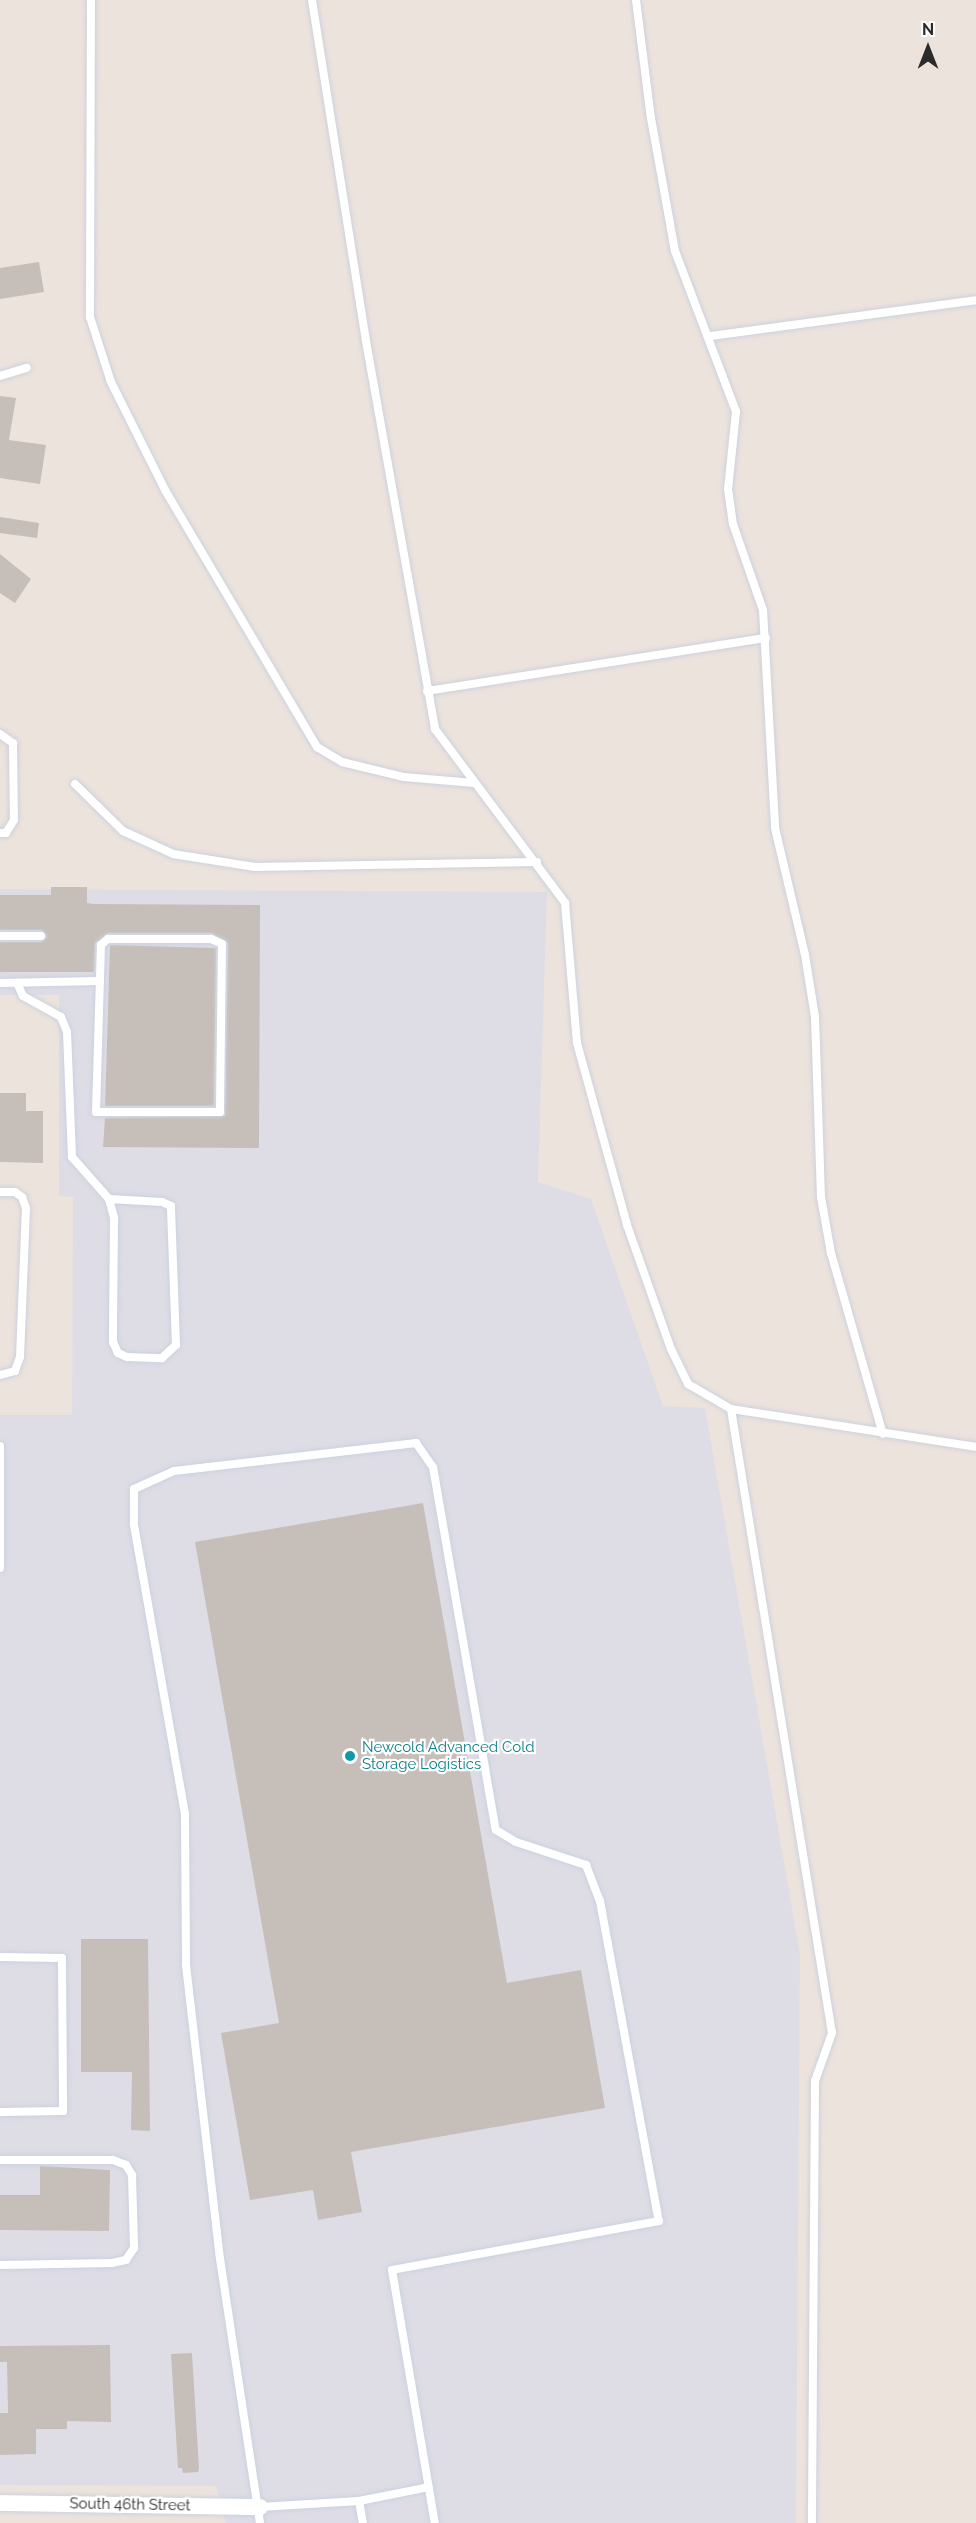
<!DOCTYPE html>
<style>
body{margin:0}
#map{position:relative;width:976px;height:2523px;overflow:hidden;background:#ede3dd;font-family:Raleway,sans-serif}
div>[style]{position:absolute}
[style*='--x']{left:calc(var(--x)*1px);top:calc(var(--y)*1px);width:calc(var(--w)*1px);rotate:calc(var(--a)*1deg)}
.industrial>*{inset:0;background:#dedde6}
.building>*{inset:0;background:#c6beb8}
.roads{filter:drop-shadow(0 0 2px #cbd2dd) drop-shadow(0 0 2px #cbd2dd)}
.service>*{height:8px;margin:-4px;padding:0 4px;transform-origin:4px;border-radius:4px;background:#fff}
.minor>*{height:16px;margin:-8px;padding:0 8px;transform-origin:8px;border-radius:8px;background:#fff}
.dots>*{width:16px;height:16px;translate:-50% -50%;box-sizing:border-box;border:3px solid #fff;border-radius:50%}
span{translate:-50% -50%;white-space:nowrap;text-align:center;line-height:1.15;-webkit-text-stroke:4.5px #fff;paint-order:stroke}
.culture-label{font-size:15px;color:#0d838f}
.left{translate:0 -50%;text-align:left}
.street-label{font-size:15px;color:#2b2b2b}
.north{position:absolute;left:898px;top:18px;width:60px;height:60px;-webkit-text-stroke:4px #fff;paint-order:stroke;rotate:0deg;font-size:16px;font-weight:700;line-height:24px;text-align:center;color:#2b2b2b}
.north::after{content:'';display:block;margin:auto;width:21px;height:27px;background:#2b2b2b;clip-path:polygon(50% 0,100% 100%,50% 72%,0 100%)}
</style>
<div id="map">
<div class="industrial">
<i style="clip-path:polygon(0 889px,547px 892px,538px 1182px,591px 1199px,663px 1406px,705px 1408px,800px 1954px,796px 2523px,226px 2523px,216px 2486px,0 2485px,0 1415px,72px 1415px,73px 1197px,59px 1196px,59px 995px,0 995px)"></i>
</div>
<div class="building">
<i style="clip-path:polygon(39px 262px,44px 292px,0 299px,0 268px)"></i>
<i style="clip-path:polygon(0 396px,16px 398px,9px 440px,46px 445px,40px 484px,0 478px)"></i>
<i style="clip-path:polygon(0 517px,39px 523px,37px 538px,0 533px)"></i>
<i style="clip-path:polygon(0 554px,31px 579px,15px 603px,0 593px)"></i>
<i style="clip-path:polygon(51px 887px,87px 887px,87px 903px,93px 904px,260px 905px,259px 1148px,103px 1147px,105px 1118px,225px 1116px,228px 943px,211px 933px,108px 933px,95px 943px,94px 972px,0 972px,0 942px,41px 942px,47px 937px,42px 930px,0 930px,0 895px,51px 895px)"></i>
<i style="clip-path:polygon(110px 945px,216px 948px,214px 1106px,105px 1106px)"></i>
<i style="clip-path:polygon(0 1093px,26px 1093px,26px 1111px,43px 1111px,43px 1163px,0 1162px)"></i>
<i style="clip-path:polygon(423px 1503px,507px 1983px,581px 1970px,605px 2108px,351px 2152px,362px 2212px,318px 2220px,313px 2190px,250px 2200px,221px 2033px,279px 2023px,195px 1542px)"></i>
<i style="clip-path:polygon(81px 1939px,148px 1939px,150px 2131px,131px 2130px,132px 2072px,81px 2072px)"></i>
<i style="clip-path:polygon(40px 2166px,110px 2170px,109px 2231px,0 2230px,0 2195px,40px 2195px)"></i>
<i style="clip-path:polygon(110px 2345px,111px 2422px,67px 2421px,67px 2429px,36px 2429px,36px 2454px,0 2455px,0 2413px,8px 2413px,7px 2362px,0 2362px,0 2346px)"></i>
<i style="clip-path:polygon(192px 2353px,199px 2468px,198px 2472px,183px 2473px,182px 2468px,178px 2468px,171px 2354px)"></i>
</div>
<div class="roads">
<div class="service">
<i style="--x:91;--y:0;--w:317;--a:90.2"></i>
<i style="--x:90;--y:317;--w:68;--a:72.1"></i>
<i style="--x:111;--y:382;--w:121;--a:63.4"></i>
<i style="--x:165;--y:490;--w:299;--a:59.4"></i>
<i style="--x:317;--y:747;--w:29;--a:31"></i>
<i style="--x:342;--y:762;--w:64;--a:13.6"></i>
<i style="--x:404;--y:777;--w:70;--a:4.9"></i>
<i style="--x:312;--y:0;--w:345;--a:81"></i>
<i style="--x:366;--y:341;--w:394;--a:79.9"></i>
<i style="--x:435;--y:729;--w:217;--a:53.2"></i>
<i style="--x:565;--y:903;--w:141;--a:85.1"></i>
<i style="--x:577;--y:1043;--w:189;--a:74.6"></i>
<i style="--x:627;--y:1225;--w:132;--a:70.5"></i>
<i style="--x:671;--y:1349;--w:39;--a:64"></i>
<i style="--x:688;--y:1384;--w:50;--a:30.2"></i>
<i style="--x:731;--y:1409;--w:248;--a:8.8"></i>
<i style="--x:636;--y:0;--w:119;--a:82.8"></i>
<i style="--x:651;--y:118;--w:135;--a:79.8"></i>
<i style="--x:675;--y:251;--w:172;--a:69.2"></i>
<i style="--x:736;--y:412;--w:77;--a:95.9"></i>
<i style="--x:728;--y:489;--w:35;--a:82"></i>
<i style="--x:733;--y:524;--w:91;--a:70.8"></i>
<i style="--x:763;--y:610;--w:218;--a:86.8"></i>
<i style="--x:775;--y:828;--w:130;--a:76.7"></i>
<i style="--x:805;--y:955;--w:63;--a:80.8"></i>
<i style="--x:815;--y:1017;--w:180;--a:88.1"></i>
<i style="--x:821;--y:1197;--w:57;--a:79.9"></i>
<i style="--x:831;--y:1253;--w:188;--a:74"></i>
<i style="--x:711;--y:336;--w:267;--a:-7.7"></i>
<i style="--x:0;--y:376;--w:28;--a:-17"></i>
<i style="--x:427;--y:691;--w:343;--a:-8.9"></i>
<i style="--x:0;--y:734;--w:16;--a:35"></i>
<i style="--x:13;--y:743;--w:77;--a:89.3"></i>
<i style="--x:14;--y:820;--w:15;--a:122"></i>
<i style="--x:6;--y:833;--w:6;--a:180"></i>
<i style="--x:75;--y:784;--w:67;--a:44.4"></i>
<i style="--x:123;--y:831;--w:55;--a:24.7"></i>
<i style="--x:173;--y:854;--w:83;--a:9"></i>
<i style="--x:255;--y:867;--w:282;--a:-1"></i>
<i style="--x:0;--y:936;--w:41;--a:0"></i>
<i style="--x:108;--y:939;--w:103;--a:0"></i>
<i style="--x:211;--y:939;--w:12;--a:24"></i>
<i style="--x:222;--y:944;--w:168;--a:90.7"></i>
<i style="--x:220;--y:1112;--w:124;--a:180"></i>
<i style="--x:96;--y:1112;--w:167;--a:-88.3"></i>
<i style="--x:101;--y:945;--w:9;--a:-41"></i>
<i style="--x:0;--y:983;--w:100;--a:-1.1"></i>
<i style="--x:17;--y:983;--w:14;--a:65"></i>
<i style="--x:23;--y:996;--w:43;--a:28.9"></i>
<i style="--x:61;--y:1017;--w:16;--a:68"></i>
<i style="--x:67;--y:1032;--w:125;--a:87.7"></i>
<i style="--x:72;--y:1157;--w:56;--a:48.6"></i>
<i style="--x:109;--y:1199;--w:20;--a:75"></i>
<i style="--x:114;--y:1218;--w:124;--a:90.5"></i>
<i style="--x:113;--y:1342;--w:12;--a:66"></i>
<i style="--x:118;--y:1353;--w:10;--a:24"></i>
<i style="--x:127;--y:1357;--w:35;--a:2"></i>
<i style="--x:162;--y:1358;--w:19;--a:-43"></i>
<i style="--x:176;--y:1345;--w:139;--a:-92.1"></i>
<i style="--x:171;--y:1206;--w:10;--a:-156"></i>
<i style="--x:162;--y:1202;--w:53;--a:-176.8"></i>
<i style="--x:0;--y:1192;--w:15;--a:0"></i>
<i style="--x:15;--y:1192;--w:9;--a:36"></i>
<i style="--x:22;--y:1197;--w:12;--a:70"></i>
<i style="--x:26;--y:1208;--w:149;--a:92.3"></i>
<i style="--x:20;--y:1357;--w:15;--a:110"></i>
<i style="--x:15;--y:1371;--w:16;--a:165"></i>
<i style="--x:731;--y:1409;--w:632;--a:80.81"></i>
<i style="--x:832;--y:2033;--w:51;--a:109.5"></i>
<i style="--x:815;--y:2081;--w:442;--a:90.4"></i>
<i style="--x:0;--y:1446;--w:122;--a:90"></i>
<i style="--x:0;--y:1957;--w:62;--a:0.9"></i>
<i style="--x:62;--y:1958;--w:153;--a:89.6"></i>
<i style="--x:63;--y:2111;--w:63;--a:179.1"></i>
<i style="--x:0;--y:2160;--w:113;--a:0"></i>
<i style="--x:113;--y:2160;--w:14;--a:21"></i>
<i style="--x:126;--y:2165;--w:12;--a:59"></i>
<i style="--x:132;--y:2175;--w:73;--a:88.4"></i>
<i style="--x:134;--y:2248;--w:14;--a:124"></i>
<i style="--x:126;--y:2260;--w:14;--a:168"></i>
<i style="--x:112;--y:2263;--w:112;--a:179"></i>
<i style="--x:359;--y:2501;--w:22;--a:80"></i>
<i style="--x:260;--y:2507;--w:99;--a:-3.5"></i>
<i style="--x:359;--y:2501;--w:71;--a:-11.3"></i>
<i style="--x:260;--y:2523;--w:267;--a:-98.6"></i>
<i style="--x:220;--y:2259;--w:297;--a:-96.6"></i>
<i style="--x:186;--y:1964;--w:150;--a:-90.4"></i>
<i style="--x:185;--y:1814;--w:294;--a:-100"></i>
<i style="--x:134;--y:1524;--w:35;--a:-90"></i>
<i style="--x:134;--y:1489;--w:44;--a:-24.2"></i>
<i style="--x:174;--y:1471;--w:244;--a:-6.6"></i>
<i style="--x:416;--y:1443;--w:29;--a:55"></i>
<i style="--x:433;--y:1467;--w:368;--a:80.2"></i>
<i style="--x:496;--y:1830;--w:23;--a:31"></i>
<i style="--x:516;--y:1842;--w:74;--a:18.2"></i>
<i style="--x:586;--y:1865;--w:39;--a:69"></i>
<i style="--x:600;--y:1901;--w:325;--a:79.6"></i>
<i style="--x:659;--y:2221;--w:271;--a:169.6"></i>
<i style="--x:392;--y:2270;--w:257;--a:80.4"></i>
</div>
<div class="minor">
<i style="--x:0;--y:2503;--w:260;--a:0.9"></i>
</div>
</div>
<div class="dots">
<i style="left:350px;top:1756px;background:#0f9aa8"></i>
</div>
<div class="culture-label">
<span class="left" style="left:362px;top:1756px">Newcold Advanced Cold<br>Storage Logistics</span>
</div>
<div class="street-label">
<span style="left:130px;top:2505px;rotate:1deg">South 46th Street</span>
</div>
<div class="north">N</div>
</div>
